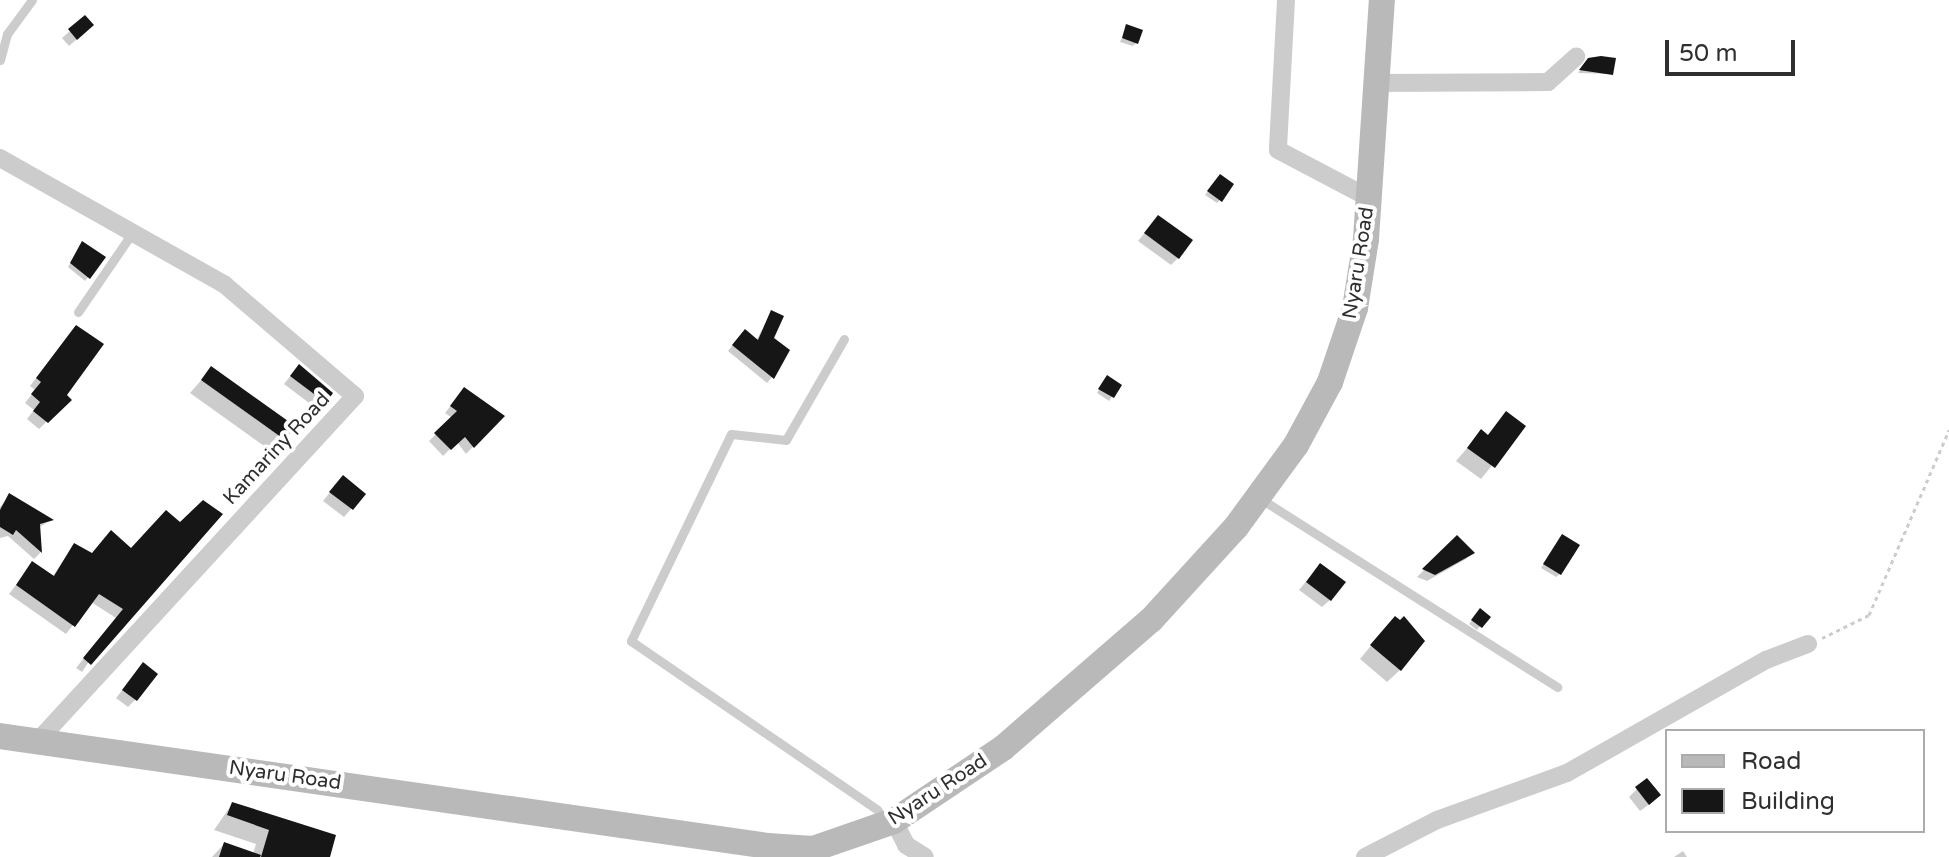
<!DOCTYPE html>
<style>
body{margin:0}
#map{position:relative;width:1949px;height:857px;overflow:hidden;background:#fff;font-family:"Varela Round",sans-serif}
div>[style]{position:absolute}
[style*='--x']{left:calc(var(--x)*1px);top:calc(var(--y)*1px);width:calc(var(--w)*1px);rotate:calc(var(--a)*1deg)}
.shadow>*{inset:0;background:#0003}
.building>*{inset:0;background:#161616}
.path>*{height:3px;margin-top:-1.5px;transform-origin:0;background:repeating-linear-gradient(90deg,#ccc 0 4px,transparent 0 8px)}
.lane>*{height:9px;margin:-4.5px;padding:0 4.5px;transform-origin:4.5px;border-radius:4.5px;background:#ccc}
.street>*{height:18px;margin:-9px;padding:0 9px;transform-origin:9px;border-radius:9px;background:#ccc}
.secondary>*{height:26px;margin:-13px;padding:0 13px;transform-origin:13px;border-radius:13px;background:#b9b9b9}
span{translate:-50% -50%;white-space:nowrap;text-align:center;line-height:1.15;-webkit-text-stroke:8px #fff;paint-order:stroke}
.street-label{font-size:20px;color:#2f2f2f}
.legend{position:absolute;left:1665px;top:729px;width:260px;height:104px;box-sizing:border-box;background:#fff;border:2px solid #acacac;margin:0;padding:10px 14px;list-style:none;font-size:24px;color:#2f2f2f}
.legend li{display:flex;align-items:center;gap:16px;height:40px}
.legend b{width:40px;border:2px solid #acacac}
.scale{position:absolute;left:1665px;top:40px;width:130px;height:36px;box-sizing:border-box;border:4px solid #2f2f2f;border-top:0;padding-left:10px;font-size:24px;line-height:28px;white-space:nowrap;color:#2f2f2f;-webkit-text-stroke:6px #fff;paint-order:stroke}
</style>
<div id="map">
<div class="shadow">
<i style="clip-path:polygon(1127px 27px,1136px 43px,1133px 46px,1120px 42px)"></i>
<i style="clip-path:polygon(70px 31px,84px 33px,69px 46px,62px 38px)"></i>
<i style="clip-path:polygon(1585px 64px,1611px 74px,1578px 73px)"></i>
<i style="clip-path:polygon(1217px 180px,1220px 200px,1217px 203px,1205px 195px)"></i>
<i style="clip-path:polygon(1152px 224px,1178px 258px,1171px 265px,1138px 241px)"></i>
<i style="clip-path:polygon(82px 244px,104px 258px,85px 281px,68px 267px)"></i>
<i style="clip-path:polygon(771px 313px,772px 377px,767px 383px,728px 351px,739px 337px,756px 341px)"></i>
<i style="clip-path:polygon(69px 335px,64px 396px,69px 400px,39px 429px,27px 419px,34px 410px,25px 403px,35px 390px,30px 386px)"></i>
<i style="clip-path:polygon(211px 369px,292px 427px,271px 451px,190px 393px)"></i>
<i style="clip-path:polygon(292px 374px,325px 402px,317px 409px,284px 384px)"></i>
<i style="clip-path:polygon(1104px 381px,1120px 385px,1109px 401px,1097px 393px)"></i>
<i style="clip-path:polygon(458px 396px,502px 417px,466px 454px,457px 442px,443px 456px,429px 441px,452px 418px,445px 413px)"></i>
<i style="clip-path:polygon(1506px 414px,1523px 427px,1481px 479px,1456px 461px,1481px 432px,1487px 436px)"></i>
<i style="clip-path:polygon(335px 486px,364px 494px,344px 517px,323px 501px)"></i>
<i style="clip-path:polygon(10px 496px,51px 520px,38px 528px,40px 553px,34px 559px,8px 536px,0 538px,0 507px)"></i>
<i style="clip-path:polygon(180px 525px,82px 672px,76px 668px,116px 618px,91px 602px,66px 634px,9px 594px,33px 563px,52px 577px,74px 545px,91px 555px,131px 550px)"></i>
<i style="clip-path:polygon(1457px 537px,1472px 553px,1466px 559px,1427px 581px,1417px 577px)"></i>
<i style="clip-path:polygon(1559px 540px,1560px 574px,1556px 577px,1541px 568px)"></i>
<i style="clip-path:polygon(1313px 573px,1330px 600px,1322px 607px,1299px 590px)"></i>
<i style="clip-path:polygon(1480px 611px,1488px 617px,1477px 630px,1469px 624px)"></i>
<i style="clip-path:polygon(1383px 631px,1400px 670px,1387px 682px,1360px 659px)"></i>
<i style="clip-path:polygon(136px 673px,135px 700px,128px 707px,116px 698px)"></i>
<i style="clip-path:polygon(1637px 789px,1651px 803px,1640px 811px,1629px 797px)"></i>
<i style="clip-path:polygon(232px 804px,326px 857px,212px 857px,224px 844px,253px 854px,256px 844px,214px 830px)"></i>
<i style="clip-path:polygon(1683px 851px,1687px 857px,1674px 857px)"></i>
</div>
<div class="building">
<i style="clip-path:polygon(85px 15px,94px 25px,77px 40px,68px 29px)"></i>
<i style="clip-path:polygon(1126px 24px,1143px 30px,1138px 44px,1122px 38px)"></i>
<i style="clip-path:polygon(1601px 56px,1616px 58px,1613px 75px,1579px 70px,1588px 58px)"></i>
<i style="clip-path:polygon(1220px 174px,1234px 184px,1222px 202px,1207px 191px)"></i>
<i style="clip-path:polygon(1158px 215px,1193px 240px,1179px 259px,1144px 233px)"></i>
<i style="clip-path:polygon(82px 241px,106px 257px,90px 279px,70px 263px)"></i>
<i style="clip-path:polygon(771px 310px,784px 316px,774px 338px,790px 350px,774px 379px,732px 345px,745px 329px,758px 340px)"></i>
<i style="clip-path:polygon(76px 325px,104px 344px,67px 395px,72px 400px,48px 423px,33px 411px,40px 402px,31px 394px,41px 382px,36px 378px)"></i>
<i style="clip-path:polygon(299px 364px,333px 393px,326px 403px,290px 376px)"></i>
<i style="clip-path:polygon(211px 366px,295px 426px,285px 440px,201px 380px)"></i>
<i style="clip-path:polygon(1107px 375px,1122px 385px,1114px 398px,1098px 389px)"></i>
<i style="clip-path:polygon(464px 387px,505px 416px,474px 448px,465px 437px,451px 450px,434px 433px,457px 411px,450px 406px)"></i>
<i style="clip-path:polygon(1506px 411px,1526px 426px,1495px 468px,1467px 448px,1481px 429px,1488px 435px)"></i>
<i style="clip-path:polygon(343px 475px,366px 494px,353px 510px,329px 492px)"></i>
<i style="clip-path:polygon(9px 493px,54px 520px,40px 524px,42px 553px,16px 530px,13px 535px,0 527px,0 510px)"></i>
<i style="clip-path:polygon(203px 500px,223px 514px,91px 665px,83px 658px,123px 609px,99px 594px,75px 627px,16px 585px,32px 561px,54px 576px,74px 543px,92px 553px,111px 530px,131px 548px,166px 510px,180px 522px)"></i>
<i style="clip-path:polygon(1562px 534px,1580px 545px,1561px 575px,1543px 564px)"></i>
<i style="clip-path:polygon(1457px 535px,1475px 553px,1435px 575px,1422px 569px)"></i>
<i style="clip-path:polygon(1320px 563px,1346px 582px,1331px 601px,1306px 582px)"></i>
<i style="clip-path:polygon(1480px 608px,1491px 617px,1482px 628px,1471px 620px)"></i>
<i style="clip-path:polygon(1395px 616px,1400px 620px,1404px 616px,1425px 641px,1401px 671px,1370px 645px)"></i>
<i style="clip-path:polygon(143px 662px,158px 674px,137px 701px,122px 690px)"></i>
<i style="clip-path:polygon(1647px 778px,1661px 795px,1649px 805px,1635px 787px)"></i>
<i style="clip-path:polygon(232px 802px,336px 835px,330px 857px,261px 857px,269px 830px,227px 815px)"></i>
<i style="clip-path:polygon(224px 842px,261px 855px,260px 857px,219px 857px)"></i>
</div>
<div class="path">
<i style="--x:1822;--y:638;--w:52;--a:-26.1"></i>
<i style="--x:1869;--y:615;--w:202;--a:-66.6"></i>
</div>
<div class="lane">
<i style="--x:0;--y:60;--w:27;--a:-75"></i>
<i style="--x:7;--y:34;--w:42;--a:-53.7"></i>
<i style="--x:78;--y:312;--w:96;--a:-55.6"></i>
<i style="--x:844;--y:339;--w:116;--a:119.9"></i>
<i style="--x:786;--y:440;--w:55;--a:-173.8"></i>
<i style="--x:731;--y:434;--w:230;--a:115.8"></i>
<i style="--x:631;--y:641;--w:315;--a:34.4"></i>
<i style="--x:1261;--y:499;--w:351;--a:32.4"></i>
</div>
<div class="street">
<i style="--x:1286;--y:0;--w:150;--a:93.1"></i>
<i style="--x:1278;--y:150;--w:103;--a:27.8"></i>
<i style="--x:1377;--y:83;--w:171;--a:-0.3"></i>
<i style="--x:1548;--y:82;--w:38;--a:-42"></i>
<i style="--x:0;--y:158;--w:258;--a:29.4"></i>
<i style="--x:225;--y:285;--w:171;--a:40.5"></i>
<i style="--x:355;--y:396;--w:469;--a:132.6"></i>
<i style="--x:894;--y:821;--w:27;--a:63"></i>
<i style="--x:906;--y:845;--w:22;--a:32"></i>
<i style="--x:1365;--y:857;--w:81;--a:-27.2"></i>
<i style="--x:1437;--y:820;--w:138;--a:-19.9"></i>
<i style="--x:1567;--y:773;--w:229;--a:-29.6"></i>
<i style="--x:1766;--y:660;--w:45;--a:-20.9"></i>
</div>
<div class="secondary">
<i style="--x:0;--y:736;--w:776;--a:8.15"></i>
<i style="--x:768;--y:846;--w:45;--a:3.8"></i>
<i style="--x:813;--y:849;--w:86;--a:-19.1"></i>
<i style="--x:894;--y:821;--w:131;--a:-33.8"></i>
<i style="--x:1003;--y:748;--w:196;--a:-40.9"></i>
<i style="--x:1151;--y:620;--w:126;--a:-47.6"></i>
<i style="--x:1236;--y:527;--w:102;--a:-53.8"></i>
<i style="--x:1296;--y:445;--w:72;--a:-61.6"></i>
<i style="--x:1330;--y:382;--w:78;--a:-71.3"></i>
<i style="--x:1355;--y:308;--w:70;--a:-80.9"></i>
<i style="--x:1366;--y:239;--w:240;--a:-86.2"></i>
</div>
<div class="street-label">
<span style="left:1359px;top:263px;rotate:-81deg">Nyaru Road</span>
<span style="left:277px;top:449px;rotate:-47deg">Kamariny Road</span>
<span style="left:285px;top:776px;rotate:8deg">Nyaru Road</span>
<span style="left:938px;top:790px;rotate:-33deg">Nyaru Road</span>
</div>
<ul class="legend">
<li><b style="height:10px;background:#b9b9b9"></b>Road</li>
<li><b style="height:22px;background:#161616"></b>Building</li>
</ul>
<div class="scale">50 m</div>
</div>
